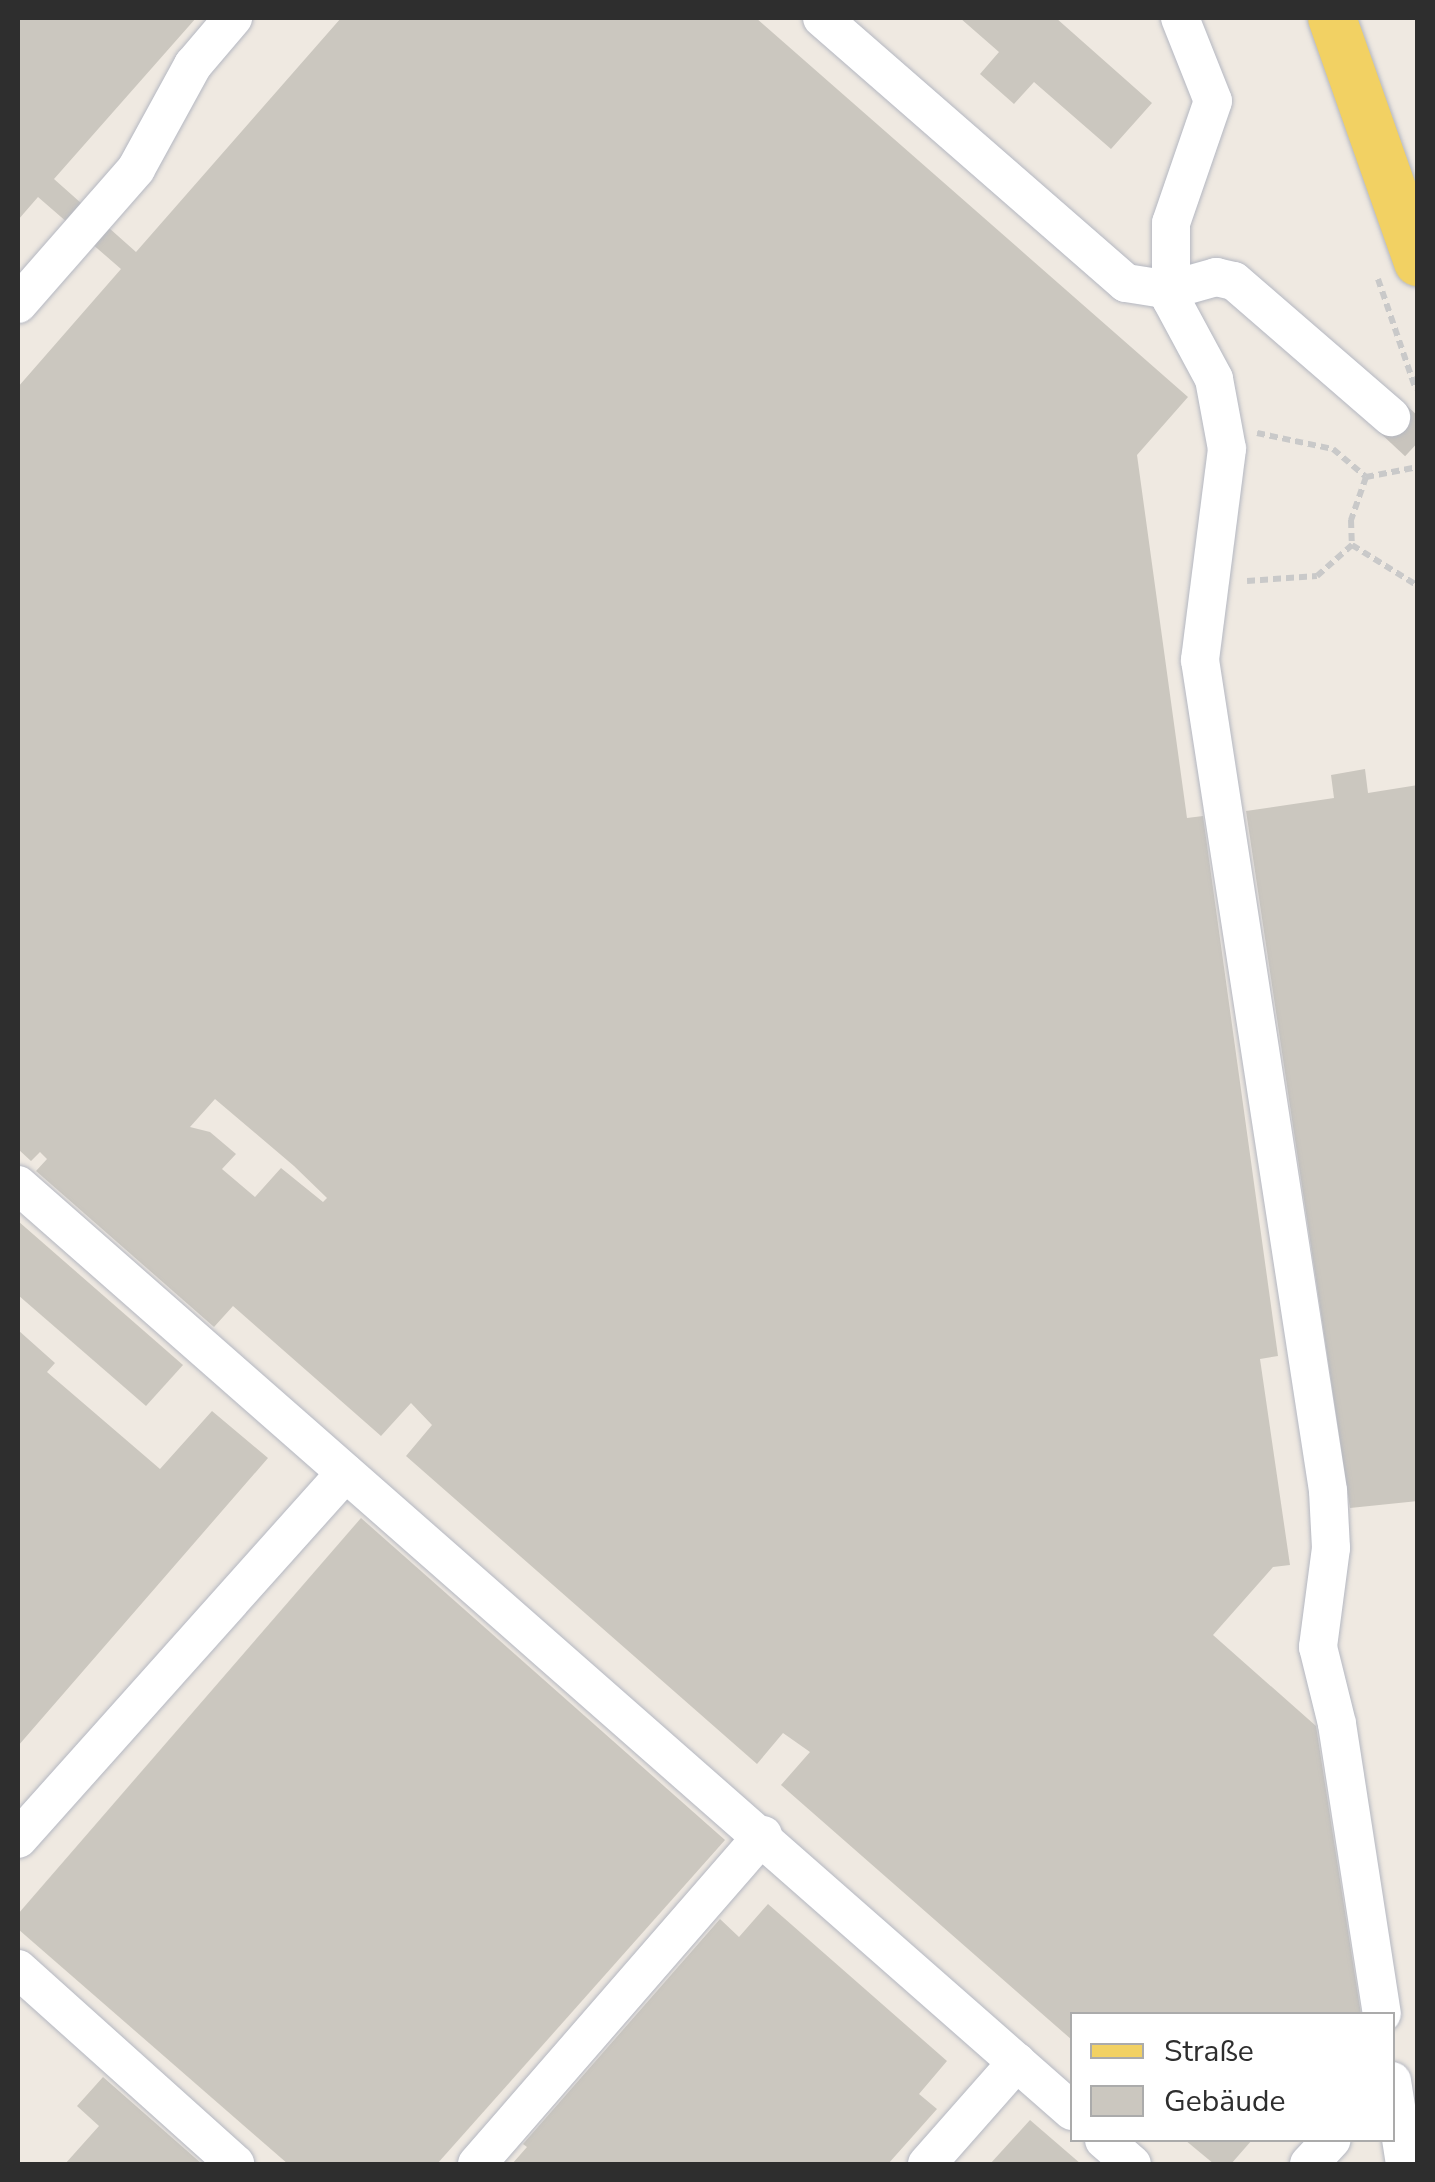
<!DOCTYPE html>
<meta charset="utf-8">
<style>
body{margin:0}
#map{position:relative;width:1435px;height:2182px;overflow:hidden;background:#efe9e1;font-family:"Nunito Sans",sans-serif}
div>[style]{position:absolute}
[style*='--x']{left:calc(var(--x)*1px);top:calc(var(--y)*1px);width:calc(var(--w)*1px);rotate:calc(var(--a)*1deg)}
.building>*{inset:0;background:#cbc7bf}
.minor-tunnel>*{height:38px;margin-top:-19px;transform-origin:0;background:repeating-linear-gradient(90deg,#c8c4bd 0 38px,transparent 0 57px)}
.path>*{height:6px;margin-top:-3px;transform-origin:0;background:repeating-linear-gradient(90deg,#c9c9c9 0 8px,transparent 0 13px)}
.roads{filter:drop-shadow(0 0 2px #b4b7c1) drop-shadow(0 0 2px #b4b7c1)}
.minor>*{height:38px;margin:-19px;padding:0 19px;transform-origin:19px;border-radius:19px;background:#fff}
.major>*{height:48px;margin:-24px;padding:0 24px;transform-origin:24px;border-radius:24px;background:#f2d163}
span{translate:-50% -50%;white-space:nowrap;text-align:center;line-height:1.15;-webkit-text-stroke:9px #fff;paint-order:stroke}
.frame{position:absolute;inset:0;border:20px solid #2e2e2e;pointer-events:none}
.legend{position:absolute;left:1070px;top:2012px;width:325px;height:130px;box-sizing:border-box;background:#fff;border:2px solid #ababab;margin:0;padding:12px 18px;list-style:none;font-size:30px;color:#2e2e2e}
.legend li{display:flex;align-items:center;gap:20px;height:50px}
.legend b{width:50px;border:2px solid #ababab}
</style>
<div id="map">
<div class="building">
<i style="clip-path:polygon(evenodd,18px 18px,196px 18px,54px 179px,136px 252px,341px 18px,756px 18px,1188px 397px,1137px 455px,1187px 818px,1203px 816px,1278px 1356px,1260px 1359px,1290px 1565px,1273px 1567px,1213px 1635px,1316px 1726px,1361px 2014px,1072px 2014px,1072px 2040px,781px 1785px,810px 1752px,783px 1733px,757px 1764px,406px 1456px,432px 1425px,411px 1403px,381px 1436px,233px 1306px,214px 1327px,36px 1171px,47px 1159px,40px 1152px,31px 1161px,18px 1149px,18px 387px,121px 269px,38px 197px,18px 220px,18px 18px,215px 1099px,294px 1166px,327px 1198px,323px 1202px,281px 1168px,255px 1197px,222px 1169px,236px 1154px,210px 1132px,190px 1127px,215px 1099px)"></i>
<i style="clip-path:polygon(960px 18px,1056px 18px,1152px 103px,1111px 149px,1034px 82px,1014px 104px,980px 74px,999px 52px)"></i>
<i style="clip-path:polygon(1365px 769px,1368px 793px,1418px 785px,1418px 1501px,1350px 1508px,1246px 811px,1334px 798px,1331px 775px)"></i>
<i style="clip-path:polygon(18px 1221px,183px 1365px,146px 1406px,18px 1295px)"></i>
<i style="clip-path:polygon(18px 1330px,55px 1363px,47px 1372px,160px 1469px,212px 1411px,268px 1458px,18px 1746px)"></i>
<i style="clip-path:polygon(361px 1518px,725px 1840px,437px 2164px,288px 2164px,18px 1929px,18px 1914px)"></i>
<i style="clip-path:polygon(768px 1904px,947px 2061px,919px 2094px,937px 2109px,888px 2164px,512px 2164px,527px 2147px,523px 2144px,720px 1919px,739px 1937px)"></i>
<i style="clip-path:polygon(103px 2077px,202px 2164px,65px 2164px,99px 2126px,77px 2106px)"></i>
<i style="clip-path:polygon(1030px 2120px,1081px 2164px,990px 2164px)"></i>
<i style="clip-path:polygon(1185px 2140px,1252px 2140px,1231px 2164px,1214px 2164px)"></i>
</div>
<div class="minor-tunnel">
<i style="--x:1391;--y:417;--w:37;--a:43"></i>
</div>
<div class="path">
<i style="--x:1378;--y:279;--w:117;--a:71.1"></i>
<i style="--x:1257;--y:433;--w:78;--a:11.9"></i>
<i style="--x:1333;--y:449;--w:43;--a:40.3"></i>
<i style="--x:1366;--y:477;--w:53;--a:-10.9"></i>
<i style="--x:1366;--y:477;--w:46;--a:109.2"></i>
<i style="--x:1351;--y:520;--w:25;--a:88"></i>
<i style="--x:1352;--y:545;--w:78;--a:31.8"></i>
<i style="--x:1247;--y:581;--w:70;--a:-4.1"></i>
<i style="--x:1317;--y:576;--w:47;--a:-41.5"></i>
</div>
<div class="roads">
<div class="minor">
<i style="--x:822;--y:18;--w:403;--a:41.1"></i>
<i style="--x:1126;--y:283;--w:45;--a:9"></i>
<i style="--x:1170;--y:290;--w:48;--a:-15.8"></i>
<i style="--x:1216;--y:277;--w:18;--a:13"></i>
<i style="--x:1234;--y:281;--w:208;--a:40.9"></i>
<i style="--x:1180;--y:18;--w:89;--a:68.3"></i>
<i style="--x:1213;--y:101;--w:129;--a:109"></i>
<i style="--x:1171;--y:223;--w:76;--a:90"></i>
<i style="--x:1171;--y:299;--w:91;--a:61.7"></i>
<i style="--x:1214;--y:379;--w:71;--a:79.5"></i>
<i style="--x:1227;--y:449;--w:213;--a:97.3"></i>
<i style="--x:1200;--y:660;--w:841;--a:81.24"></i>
<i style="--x:1328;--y:1491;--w:57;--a:87"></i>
<i style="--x:1331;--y:1548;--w:100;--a:97.5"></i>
<i style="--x:1318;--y:1647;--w:79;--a:76.1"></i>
<i style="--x:1337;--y:1724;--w:293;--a:81.2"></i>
<i style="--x:18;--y:304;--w:179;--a:-48.8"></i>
<i style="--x:136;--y:169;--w:119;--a:-61.3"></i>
<i style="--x:193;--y:65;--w:62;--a:-49.6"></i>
<i style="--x:18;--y:1185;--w:1403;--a:41.3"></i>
<i style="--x:18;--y:1839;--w:491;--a:-48.2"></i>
<i style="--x:18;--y:1969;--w:292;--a:41.9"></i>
<i style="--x:1392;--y:2081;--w:84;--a:81.1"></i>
<i style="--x:1104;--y:2140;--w:37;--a:41"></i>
<i style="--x:477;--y:2164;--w:436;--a:-49"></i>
<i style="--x:927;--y:2164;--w:136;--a:-48.6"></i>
<i style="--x:1309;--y:2164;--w:33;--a:-47"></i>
</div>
<div class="major">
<i style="--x:1332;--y:18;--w:259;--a:70.6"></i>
</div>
</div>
<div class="frame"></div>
<ul class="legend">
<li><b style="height:12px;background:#f2d163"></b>Straße</li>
<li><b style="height:28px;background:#cbc7bf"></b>Gebäude</li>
</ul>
</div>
